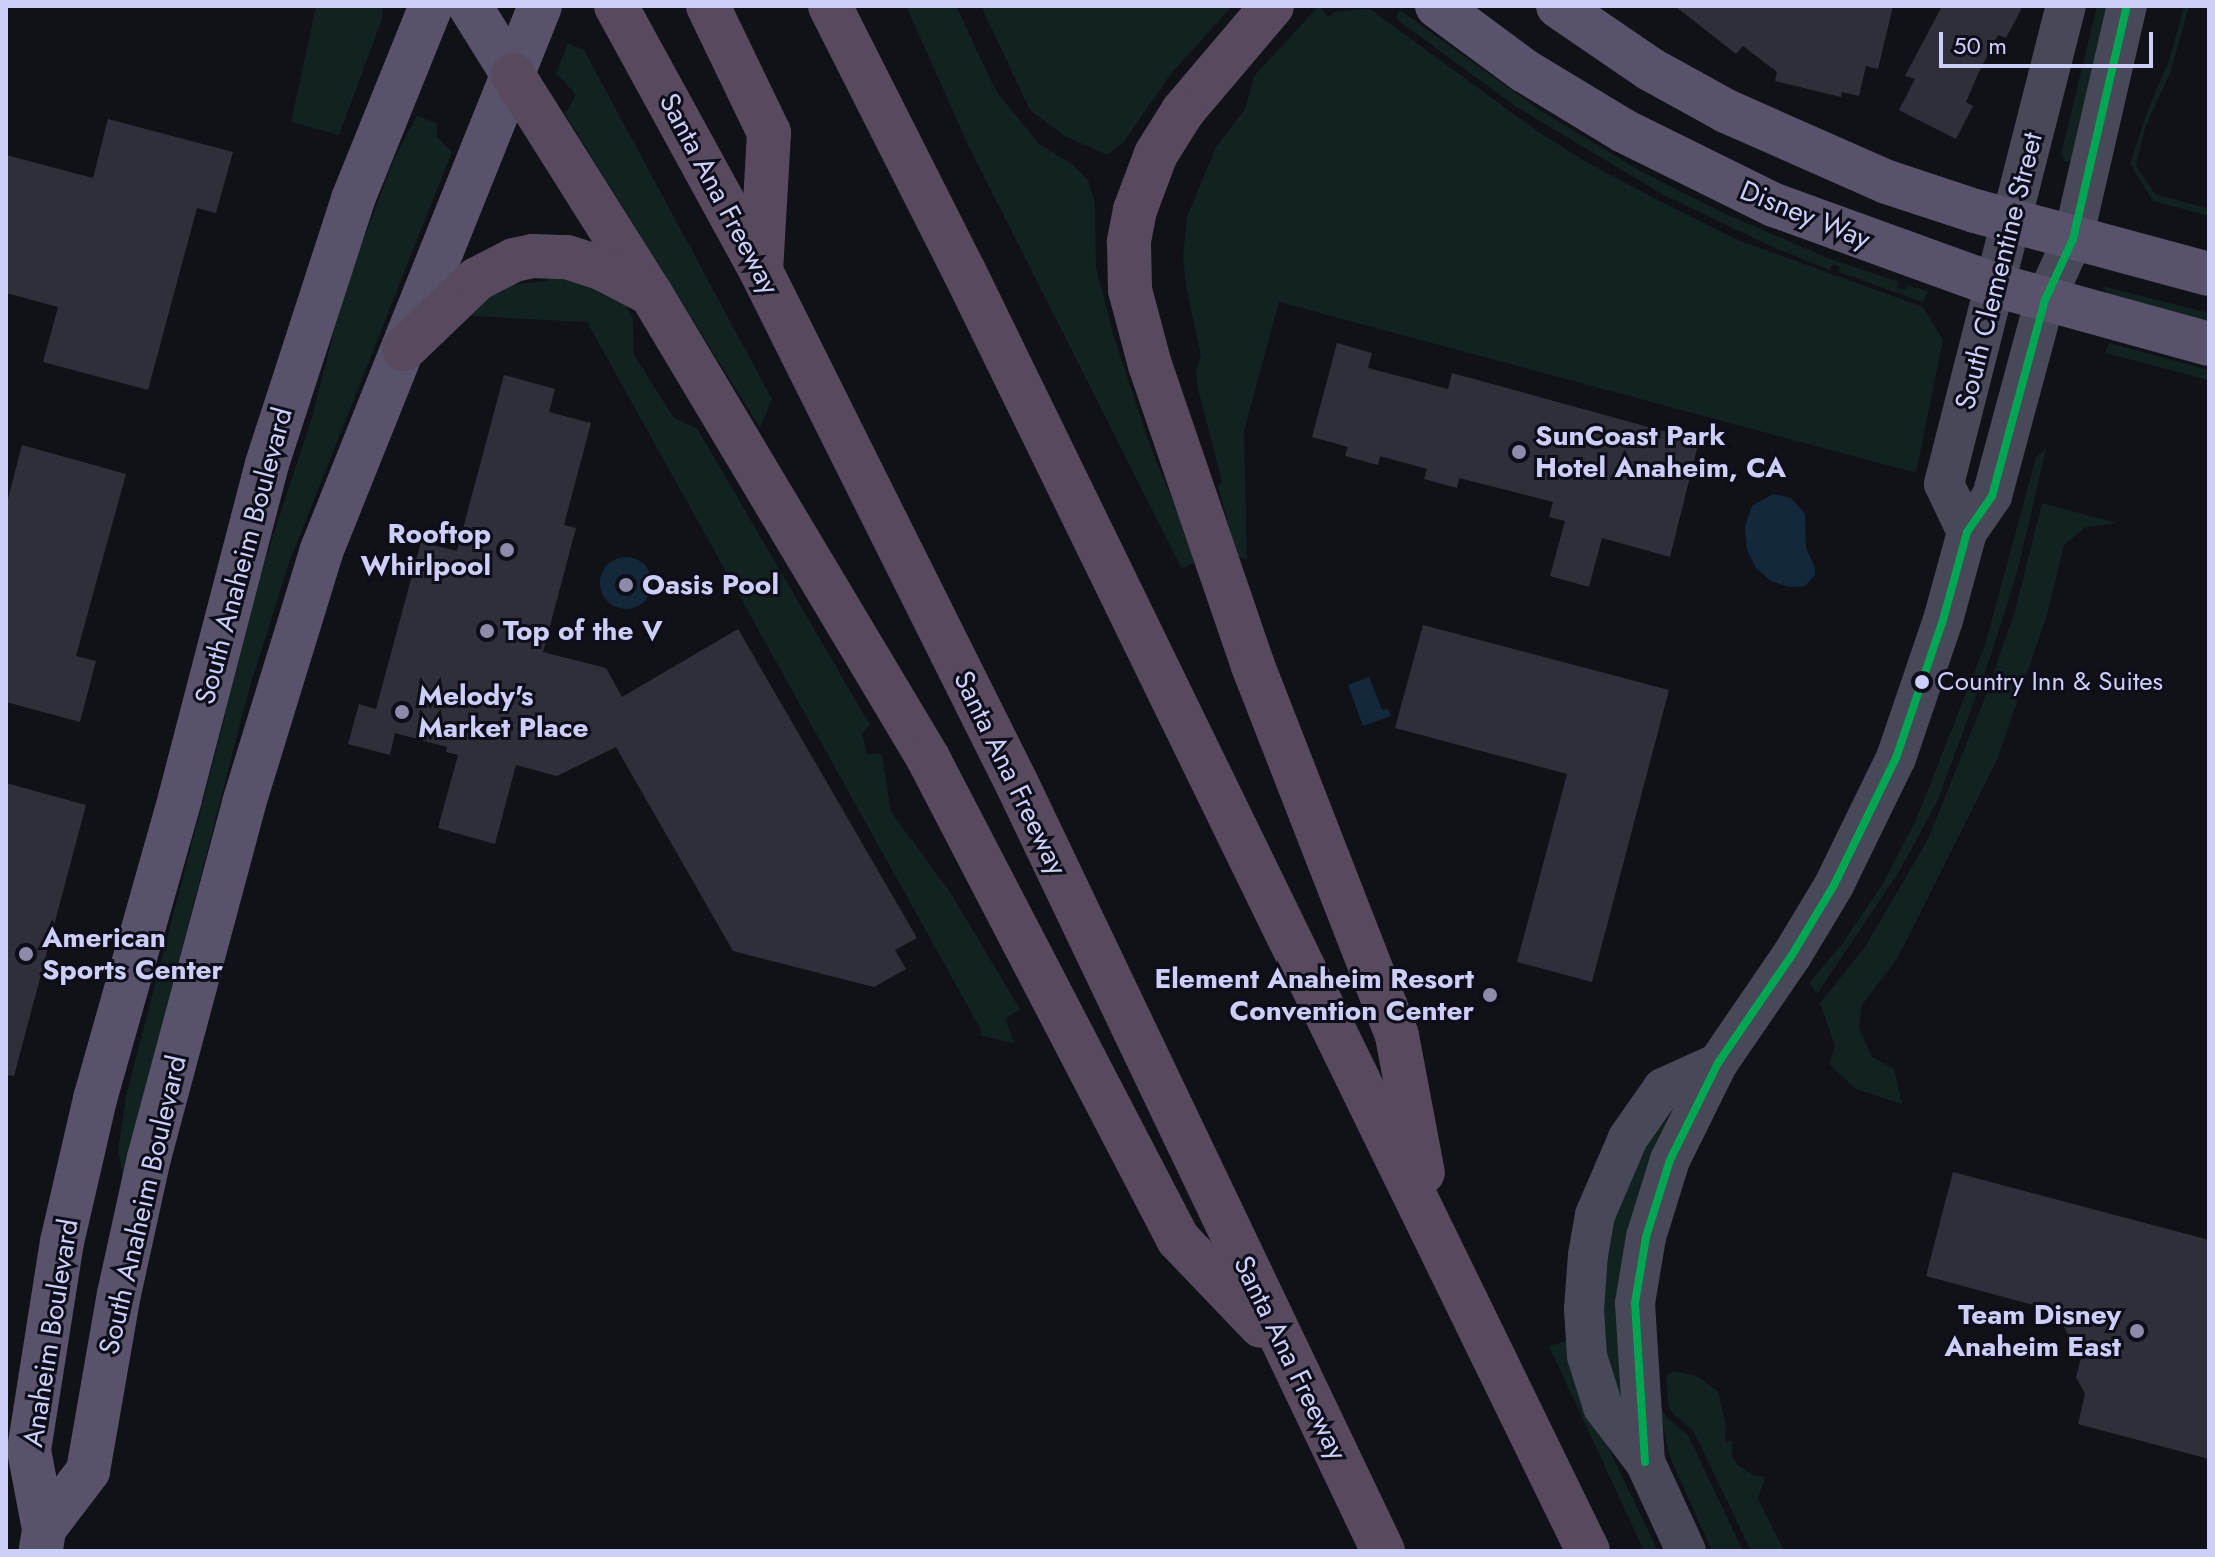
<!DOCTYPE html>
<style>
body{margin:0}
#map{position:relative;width:2215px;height:1557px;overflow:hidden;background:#111118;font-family:Jost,sans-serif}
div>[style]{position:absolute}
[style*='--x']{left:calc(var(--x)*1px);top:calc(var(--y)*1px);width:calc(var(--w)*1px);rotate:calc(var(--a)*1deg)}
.green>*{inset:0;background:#112220}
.water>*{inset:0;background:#13293b}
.round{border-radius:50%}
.building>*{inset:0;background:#2f2f3a}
.minor>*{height:40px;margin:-20px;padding:0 20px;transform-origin:20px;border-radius:20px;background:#474858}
.major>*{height:44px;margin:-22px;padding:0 22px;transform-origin:22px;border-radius:22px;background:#58526a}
.highway>*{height:44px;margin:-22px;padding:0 22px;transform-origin:22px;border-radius:22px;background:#584a5e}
.bus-1>*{height:8px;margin:-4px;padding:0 4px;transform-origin:4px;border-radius:4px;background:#00a651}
.dots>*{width:22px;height:22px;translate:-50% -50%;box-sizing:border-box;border:4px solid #0e0e1b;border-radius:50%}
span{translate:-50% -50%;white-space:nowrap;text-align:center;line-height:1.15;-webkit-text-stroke:6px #0e0e1b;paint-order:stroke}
.bus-label{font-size:26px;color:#cecff9}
.left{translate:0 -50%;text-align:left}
.street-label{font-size:28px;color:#cecff9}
.poi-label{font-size:28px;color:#cecff9;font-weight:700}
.right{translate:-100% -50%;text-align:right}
.frame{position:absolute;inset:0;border:8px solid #cecff9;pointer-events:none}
.scale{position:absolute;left:1939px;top:32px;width:214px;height:36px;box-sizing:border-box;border:4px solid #cecff9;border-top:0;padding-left:10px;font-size:24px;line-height:28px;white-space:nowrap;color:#cecff9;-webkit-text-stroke:6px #0e0e1b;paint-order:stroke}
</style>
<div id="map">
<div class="green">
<i style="clip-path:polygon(316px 6px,383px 6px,382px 19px,339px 135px,291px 122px)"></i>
<i style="clip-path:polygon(906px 6px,956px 6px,996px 91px,1039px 144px,1072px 164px,1088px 180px,1095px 203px,1096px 267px,1113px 334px,1151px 448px,1197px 561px,1182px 569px,968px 145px)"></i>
<i style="clip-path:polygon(981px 6px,1232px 6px,1170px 75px,1123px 143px,1107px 155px,1063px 135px,1030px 110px)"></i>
<i style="clip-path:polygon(1319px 6px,1328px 16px,1338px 11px,1370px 9px,1537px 131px,1588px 163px,1656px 199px,1738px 240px,1923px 307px,1943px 340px,1916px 473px,1279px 302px,1244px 431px,1247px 559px,1237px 556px,1218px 486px,1222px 482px,1197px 385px,1196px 370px,1201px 356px,1186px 287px,1183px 256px,1187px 217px,1216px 147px,1245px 109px,1254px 76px)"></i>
<i style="clip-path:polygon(2097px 6px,2111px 6px,2073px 160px,2065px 162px,2061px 154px)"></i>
<i style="clip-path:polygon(2184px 6px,2189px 6px,2171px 71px,2145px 128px,2136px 166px,2155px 194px,2209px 209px,2209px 216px,2153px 201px,2130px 164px,2147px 112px,2169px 61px)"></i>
<i style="clip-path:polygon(1400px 10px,1541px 111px,1639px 170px,1719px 211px,1830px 259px,1899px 282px,1897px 288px,1906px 290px,1907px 285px,1928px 291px,1923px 302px,1839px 272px,1840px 267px,1833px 264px,1830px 270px,1766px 244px,1662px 194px,1515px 106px,1395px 18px)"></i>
<i style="clip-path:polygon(568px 43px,584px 50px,772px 399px,760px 428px,565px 114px,576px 95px,556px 73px)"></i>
<i style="clip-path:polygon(417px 115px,437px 124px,437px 137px,452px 152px,290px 560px,250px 686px,123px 1176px,118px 1150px,126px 1096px,224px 720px,240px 637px,312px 417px,345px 289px,394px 159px)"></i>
<i style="clip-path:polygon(547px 265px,618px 291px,633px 319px,634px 355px,674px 418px,697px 428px,870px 725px,862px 734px,867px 754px,882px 754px,891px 812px,950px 892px,1020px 1009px,1005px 1019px,1015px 1044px,980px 1035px,981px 1030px,587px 322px,470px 316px,502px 286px,547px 281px)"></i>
<i style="clip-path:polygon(2102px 286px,2209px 313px,2209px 322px,2110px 296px)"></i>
<i style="clip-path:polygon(2109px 343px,2209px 370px,2209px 380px,2105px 353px)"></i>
<i style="clip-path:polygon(2046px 449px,2018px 569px,1991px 655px,1938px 800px,1900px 870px,1817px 994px,1809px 983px,1842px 944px,1882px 885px,1916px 820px,1985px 645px,2036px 457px)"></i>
<i style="clip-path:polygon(2042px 503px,2117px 523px,2086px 527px,2064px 545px,2047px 615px,1997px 760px,1897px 959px,1862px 1005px,1859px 1028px,1872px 1057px,1894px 1069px,1902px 1104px,1856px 1089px,1829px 1064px,1835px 1046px,1820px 1003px,1865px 947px,1928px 839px,1982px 705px,2015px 611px)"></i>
<i style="clip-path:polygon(1671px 1115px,1626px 1416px,1605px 1347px,1600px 1299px,1609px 1224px,1647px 1141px)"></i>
<i style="clip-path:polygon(1574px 1339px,1595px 1420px,1658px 1551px,1644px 1551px,1549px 1346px)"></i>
<i style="clip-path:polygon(1673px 1371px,1697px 1376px,1718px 1391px,1726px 1427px,1725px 1442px,1732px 1441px,1732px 1456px,1738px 1465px,1753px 1475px,1765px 1477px,1758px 1499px,1784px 1551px,1751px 1551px,1693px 1430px,1674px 1415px,1668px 1405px,1666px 1376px)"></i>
<i style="clip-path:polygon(1659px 1405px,1666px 1417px,1688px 1435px,1743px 1551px,1712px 1551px,1669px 1455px)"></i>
</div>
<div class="water">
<i style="clip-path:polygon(1773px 494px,1791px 498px,1805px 514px,1806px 548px,1815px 568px,1815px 575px,1805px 586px,1789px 587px,1771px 581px,1756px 568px,1747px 550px,1745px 526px,1752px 506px)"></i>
<i class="round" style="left:600px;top:557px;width:52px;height:52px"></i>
<i style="clip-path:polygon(1369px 677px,1382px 710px,1388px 709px,1391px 716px,1363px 726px,1348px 685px)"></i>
</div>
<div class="building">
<i style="clip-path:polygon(1675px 6px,1893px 6px,1878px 69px,1866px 66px,1859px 96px,1842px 92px,1841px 97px,1775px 81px,1777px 72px,1743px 46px,1736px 54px)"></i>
<i style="clip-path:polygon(1942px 6px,2023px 6px,2006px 38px,1998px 35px,1978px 74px,1966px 102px,1973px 106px,1956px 139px,1899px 110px,1915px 79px,1905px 76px)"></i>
<i style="clip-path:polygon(108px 119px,233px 152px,216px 213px,197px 208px,148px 390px,43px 362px,58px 307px,6px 293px,6px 155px,93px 178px)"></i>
<i style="clip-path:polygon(1337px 343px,1372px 353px,1368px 368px,1448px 389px,1452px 373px,1699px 441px,1670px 557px,1602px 538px,1589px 587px,1550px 576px,1565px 521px,1549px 517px,1553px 502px,1459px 478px,1457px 488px,1424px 479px,1427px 469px,1380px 456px,1378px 465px,1345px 456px,1348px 447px,1312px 437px)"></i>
<i style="clip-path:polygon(504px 375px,555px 389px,549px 412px,591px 423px,564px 525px,576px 528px,543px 652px,606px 668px,622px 697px,738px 629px,917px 938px,895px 950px,906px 969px,874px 987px,733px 951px,616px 747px,557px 776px,516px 765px,495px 844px,438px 828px,458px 755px,446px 752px,447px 747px,395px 733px,390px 755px,348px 744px,359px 704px,376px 709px,421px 542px,457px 551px)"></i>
<i style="clip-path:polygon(22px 445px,126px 474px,76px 656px,96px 661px,80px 722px,6px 702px,6px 506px)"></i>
<i style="clip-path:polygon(1423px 625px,1669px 690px,1592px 982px,1517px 962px,1567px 774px,1395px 728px)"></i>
<i style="clip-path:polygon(6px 783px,86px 805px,14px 1076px,6px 1075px)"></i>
<i style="clip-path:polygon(1953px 1172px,2209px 1240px,2209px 1459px,2078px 1424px,2085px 1394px,2076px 1377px,2081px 1358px,2055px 1311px,1926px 1276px)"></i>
</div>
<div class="minor">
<i style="--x:1967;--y:532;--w:53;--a:-115.6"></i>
<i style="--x:1944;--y:484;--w:493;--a:-75.7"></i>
<i style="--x:1645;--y:1462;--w:159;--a:-93.6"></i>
<i style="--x:1635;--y:1303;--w:67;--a:-80.5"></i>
<i style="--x:1646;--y:1237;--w:81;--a:-72.7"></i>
<i style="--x:1670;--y:1160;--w:108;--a:-63.7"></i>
<i style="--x:1718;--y:1063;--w:131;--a:-55.6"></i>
<i style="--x:1792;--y:955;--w:82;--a:-59"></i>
<i style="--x:1834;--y:885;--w:141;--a:-64"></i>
<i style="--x:1896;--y:758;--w:146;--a:-71.2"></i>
<i style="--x:1943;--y:620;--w:91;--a:-74.7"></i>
<i style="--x:1967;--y:532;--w:44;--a:-55.2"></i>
<i style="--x:1992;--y:496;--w:203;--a:-74.9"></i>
<i style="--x:2045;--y:300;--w:67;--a:-65.3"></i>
<i style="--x:2073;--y:239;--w:239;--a:-77"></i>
<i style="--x:1686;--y:1551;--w:98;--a:-114.7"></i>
<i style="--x:1645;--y:1462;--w:69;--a:-127.4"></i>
<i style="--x:1603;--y:1407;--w:53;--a:-107.4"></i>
<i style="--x:1587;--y:1356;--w:47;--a:-93.7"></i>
<i style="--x:1584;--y:1309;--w:54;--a:-85.8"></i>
<i style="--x:1588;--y:1255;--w:41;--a:-80.1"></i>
<i style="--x:1595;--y:1215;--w:84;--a:-66.8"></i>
<i style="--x:1628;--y:1138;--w:61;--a:-55"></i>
<i style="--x:1663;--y:1088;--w:60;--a:-24.4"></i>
</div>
<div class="major">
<i style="--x:470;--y:6;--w:81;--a:58.1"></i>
<i style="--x:1437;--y:6;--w:109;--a:36.5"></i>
<i style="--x:1525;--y:71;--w:116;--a:31.2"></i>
<i style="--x:1624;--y:131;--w:167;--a:26.3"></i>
<i style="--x:1774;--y:205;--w:235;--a:19.9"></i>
<i style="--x:1995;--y:285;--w:222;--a:15.4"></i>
<i style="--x:1558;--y:6;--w:112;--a:34.4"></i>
<i style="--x:1650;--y:69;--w:87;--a:28.9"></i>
<i style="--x:1726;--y:111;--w:176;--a:23.8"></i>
<i style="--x:1887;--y:182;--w:93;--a:18.2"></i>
<i style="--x:1975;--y:211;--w:242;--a:15.1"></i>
<i style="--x:44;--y:1529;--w:73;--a:-52.8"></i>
<i style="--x:88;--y:1471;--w:180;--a:-80.1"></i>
<i style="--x:119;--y:1294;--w:139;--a:-77.6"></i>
<i style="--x:149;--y:1158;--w:367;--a:-75"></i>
<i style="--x:244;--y:803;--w:263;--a:-72.9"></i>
<i style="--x:321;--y:552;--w:588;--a:-68.14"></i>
<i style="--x:41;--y:1549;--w:20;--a:-81"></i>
<i style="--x:44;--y:1529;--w:80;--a:-100.8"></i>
<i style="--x:29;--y:1450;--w:211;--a:-81"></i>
<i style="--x:62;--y:1242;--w:147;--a:-77"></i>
<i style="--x:95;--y:1099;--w:313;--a:-74.2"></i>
<i style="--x:180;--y:798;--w:345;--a:-75.4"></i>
<i style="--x:267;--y:464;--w:279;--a:-72"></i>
<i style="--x:353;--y:199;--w:208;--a:-68"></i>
</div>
<div class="highway">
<i style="--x:616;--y:6;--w:302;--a:61.3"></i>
<i style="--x:761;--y:271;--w:573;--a:63.48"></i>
<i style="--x:1017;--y:784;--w:850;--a:64.49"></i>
<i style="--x:708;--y:6;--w:141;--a:64.3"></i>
<i style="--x:769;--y:133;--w:137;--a:93.3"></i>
<i style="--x:830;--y:6;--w:297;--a:63.2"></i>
<i style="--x:964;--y:271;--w:1424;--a:64.01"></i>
<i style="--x:1272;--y:6;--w:138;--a:130.3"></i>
<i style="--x:1183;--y:111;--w:51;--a:122.1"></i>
<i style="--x:1156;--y:154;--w:60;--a:110.6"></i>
<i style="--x:1135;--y:210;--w:33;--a:101"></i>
<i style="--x:1129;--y:242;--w:48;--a:88.8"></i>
<i style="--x:1130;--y:290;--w:78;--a:75.1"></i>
<i style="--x:1150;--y:365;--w:318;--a:71.1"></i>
<i style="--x:1253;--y:666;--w:397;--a:68.7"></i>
<i style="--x:1397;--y:1036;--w:139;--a:79.3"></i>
<i style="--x:513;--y:75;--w:259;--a:57.8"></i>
<i style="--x:651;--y:294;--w:540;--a:59.16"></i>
<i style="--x:928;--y:758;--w:542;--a:62.54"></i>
<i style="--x:1178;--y:1239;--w:120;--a:46.3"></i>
<i style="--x:404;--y:349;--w:101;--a:-43.8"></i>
<i style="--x:477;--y:279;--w:42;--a:-27.2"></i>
<i style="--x:514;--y:260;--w:19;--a:-12"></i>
<i style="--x:533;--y:256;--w:34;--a:2"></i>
<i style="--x:567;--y:257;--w:38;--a:18"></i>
<i style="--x:603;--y:269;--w:54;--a:27.5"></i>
</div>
<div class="bus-1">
<i style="--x:1645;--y:1462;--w:159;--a:-93.6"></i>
<i style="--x:1635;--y:1303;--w:67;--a:-80.5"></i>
<i style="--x:1646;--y:1237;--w:81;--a:-72.7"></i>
<i style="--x:1670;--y:1160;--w:108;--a:-63.7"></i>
<i style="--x:1718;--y:1063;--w:131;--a:-55.6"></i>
<i style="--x:1792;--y:955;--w:82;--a:-59"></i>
<i style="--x:1834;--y:885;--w:141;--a:-64"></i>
<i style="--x:1896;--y:758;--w:146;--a:-71.2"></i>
<i style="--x:1943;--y:620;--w:91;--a:-74.7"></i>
<i style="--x:1967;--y:532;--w:44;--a:-55.2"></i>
<i style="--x:1992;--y:496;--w:203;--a:-74.9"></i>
<i style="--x:2045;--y:300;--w:67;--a:-65.3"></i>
<i style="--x:2073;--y:239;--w:239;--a:-77"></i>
</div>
<div class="dots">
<i style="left:1519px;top:452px;background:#8c8caa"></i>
<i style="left:507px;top:550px;background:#8c8caa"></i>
<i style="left:626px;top:585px;background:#8c8caa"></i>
<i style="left:487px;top:631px;background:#8c8caa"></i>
<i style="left:1922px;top:682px;background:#cecff9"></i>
<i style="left:402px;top:712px;background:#8c8caa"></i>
<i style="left:26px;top:954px;background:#8c8caa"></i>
<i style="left:1490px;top:995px;background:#8c8caa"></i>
<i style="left:2137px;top:1331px;background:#8c8caa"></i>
</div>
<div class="bus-label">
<span class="left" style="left:1937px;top:682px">Country Inn &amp; Suites</span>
</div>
<div class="street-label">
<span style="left:719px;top:194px;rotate:62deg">Santa Ana Freeway</span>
<span style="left:1805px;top:215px;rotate:22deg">Disney Way</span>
<span style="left:1999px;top:271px;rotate:-76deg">South Clementine Street</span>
<span style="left:244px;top:556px;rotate:-75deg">South Anaheim Boulevard</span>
<span style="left:1010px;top:773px;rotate:64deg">Santa Ana Freeway</span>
<span style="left:143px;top:1205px;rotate:-77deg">South Anaheim Boulevard</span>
<span style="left:51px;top:1333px;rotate:-81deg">Anaheim Boulevard</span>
<span style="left:1290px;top:1358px;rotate:64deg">Santa Ana Freeway</span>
</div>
<div class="poi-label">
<span class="left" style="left:1535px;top:452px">SunCoast Park<br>Hotel Anaheim, CA</span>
<span class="right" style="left:491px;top:550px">Rooftop<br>Whirlpool</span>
<span class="left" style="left:642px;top:585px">Oasis Pool</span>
<span class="left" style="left:503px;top:631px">Top of the V</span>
<span class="left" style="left:418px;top:712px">Melody's<br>Market Place</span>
<span class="left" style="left:42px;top:954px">American<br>Sports Center</span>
<span class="right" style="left:1474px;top:995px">Element Anaheim Resort<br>Convention Center</span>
<span class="right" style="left:2121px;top:1331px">Team Disney<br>Anaheim East</span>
</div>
<div class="frame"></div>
<div class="scale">50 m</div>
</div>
